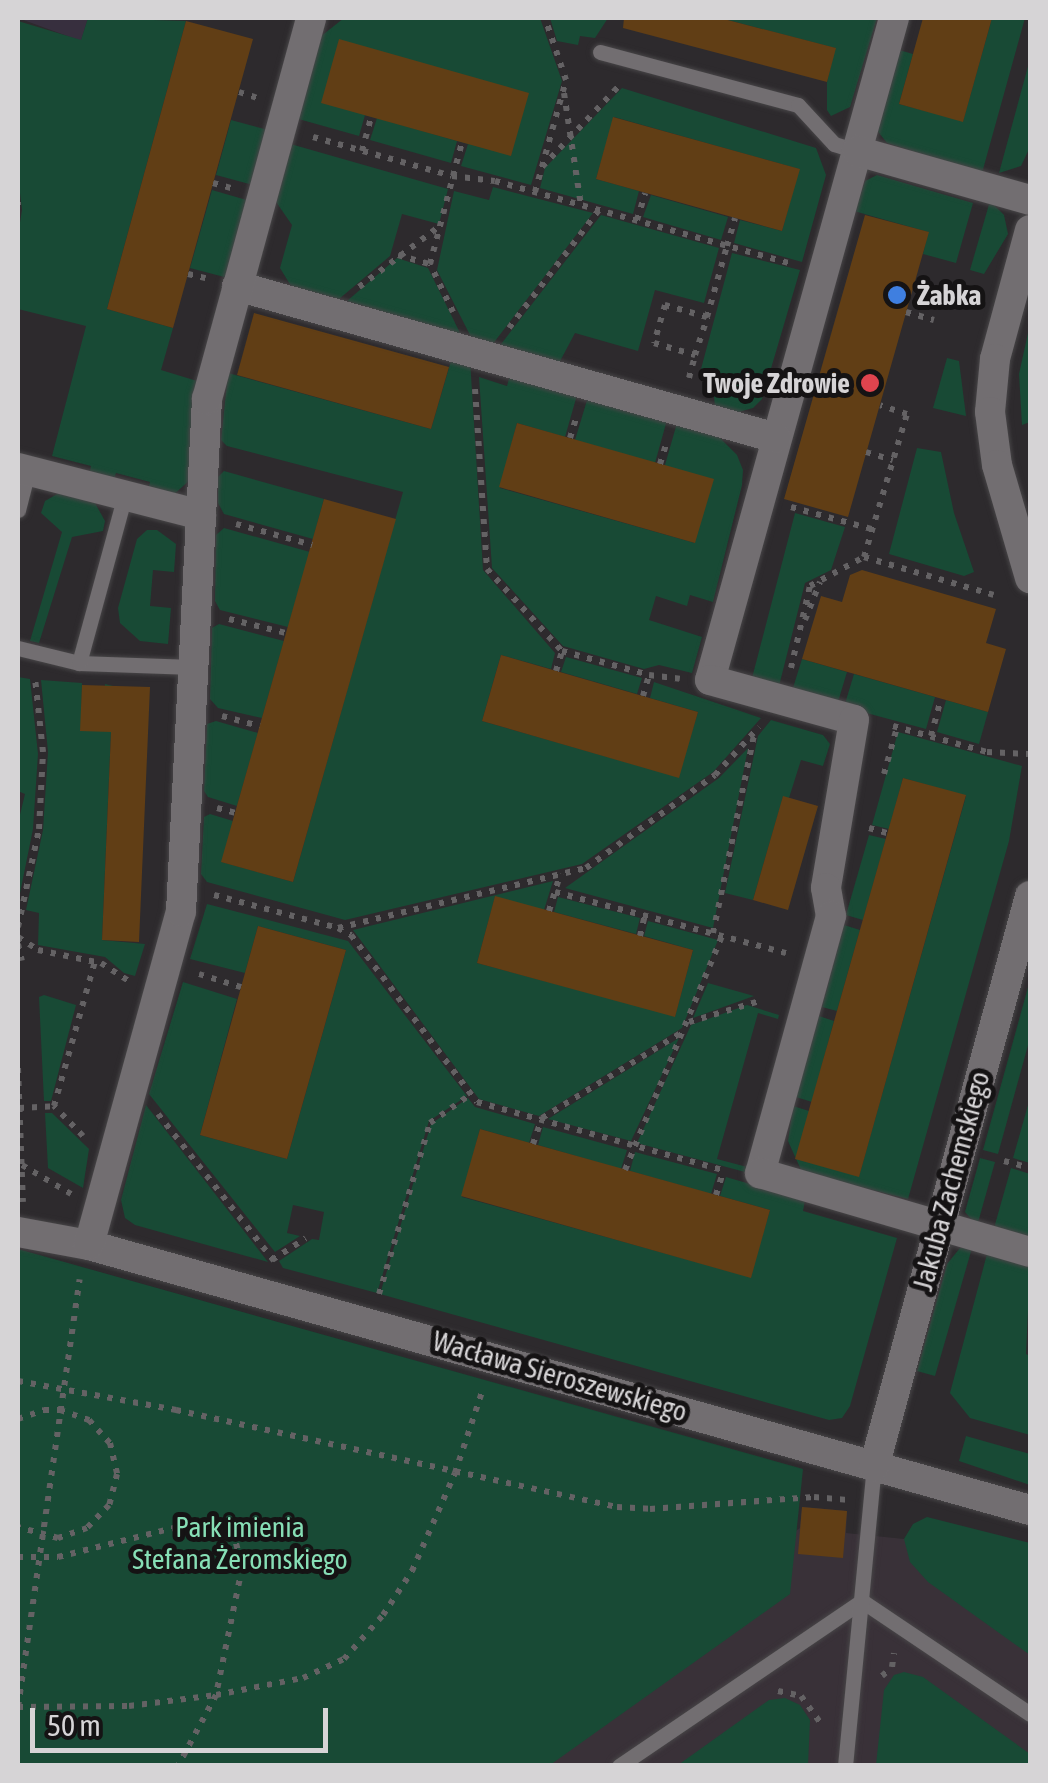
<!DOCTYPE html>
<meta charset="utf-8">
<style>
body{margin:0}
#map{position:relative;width:1048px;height:1783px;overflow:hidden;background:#2d2a2d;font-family:"Asap Condensed",sans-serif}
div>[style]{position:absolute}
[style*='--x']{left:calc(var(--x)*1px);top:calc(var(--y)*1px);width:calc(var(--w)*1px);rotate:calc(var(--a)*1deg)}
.built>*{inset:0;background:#393138}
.education>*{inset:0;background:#372f3e}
.green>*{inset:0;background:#184a35}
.building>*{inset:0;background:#613e15}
.path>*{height:6px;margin-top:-3px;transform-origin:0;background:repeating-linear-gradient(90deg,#646264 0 5px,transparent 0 13px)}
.roads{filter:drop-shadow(0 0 2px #474547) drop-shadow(0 0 2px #474547)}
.service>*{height:15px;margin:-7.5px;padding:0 7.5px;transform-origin:7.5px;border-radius:7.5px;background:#726e71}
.minor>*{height:30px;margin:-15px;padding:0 15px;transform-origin:15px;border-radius:15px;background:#726e71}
.dots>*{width:28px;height:28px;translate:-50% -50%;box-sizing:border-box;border:5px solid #151314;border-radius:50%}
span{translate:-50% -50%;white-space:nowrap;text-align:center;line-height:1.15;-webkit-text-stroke:10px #151314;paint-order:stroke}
.poi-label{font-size:28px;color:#d6d4d6;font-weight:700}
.left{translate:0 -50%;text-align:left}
.right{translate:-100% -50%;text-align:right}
.street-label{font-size:28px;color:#d6d4d6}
.park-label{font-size:28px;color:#87dfb6}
.frame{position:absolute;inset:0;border:20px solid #d6d4d6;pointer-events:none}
.scale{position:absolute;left:30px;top:1708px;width:298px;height:45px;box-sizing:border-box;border:5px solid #d6d4d6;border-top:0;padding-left:12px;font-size:30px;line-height:35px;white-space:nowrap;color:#d6d4d6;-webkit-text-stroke:8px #151314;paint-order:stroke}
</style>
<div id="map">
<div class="built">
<i style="clip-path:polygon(802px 1507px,847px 1511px,846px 1533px,904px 1539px,1030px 1567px,1030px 1765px,458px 1766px,800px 1528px)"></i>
</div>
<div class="education">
<i style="clip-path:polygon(18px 18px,88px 18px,81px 41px)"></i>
</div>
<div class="green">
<i style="clip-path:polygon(88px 18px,186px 21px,107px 309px,173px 328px,161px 370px,197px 381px,191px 479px,171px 497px,148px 490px,150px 482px,116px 473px,113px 481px,89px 475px,91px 466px,52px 456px,86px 326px,18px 309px,18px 235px,22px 210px,18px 176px,18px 21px,81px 40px)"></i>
<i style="clip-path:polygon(344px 18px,540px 18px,562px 81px,531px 185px,461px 166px,468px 144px,511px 156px,365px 115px,359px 136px,295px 118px,315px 41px)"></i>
<i style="clip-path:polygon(550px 18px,608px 18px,595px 38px,580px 36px,578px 45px,557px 41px)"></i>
<i style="clip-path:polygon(720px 18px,877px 18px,850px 107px,831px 116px,827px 110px,827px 82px,835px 48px)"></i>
<i style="clip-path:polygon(992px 18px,1025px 18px,982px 173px,887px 143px,876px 129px,892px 48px,913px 54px,899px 104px,963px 121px)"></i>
<i style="clip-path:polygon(1030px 59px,1030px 147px,1021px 166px,999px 173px)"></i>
<i style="clip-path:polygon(622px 88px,816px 148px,826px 175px,802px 262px,734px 243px,740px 220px,782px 231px,799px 169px,614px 117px,596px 179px,639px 191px,633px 214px,540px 188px,545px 168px)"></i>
<i style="clip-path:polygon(377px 118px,457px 141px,451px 163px,370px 140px)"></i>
<i style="clip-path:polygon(231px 120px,268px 130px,253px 185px,216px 175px)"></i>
<i style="clip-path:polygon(287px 143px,448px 189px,439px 224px,402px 214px,390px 256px,339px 299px,291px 286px,280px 268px,292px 225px,272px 196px)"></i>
<i style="clip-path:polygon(877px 175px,973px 203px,956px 263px,923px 254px,928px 232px,854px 211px,865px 181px)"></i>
<i style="clip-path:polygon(493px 187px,593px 213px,492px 345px,472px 339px,437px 270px,454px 191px,489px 200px)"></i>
<i style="clip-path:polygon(212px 190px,250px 201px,228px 278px,190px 268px)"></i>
<i style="clip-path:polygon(651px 195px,728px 217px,721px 240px,643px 217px)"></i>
<i style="clip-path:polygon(990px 201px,1004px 215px,1008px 234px,984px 274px,970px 270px)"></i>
<i style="clip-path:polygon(601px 215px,719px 248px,704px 303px,655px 290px,638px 351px,575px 333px,558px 365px,498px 348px)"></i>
<i style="clip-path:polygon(732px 253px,800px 270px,762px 399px,753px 408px,735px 413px,715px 408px,712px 372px,701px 369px)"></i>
<i style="clip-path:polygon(397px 258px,428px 268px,461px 335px,347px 301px)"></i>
<i style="clip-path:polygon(1030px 324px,1030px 422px,1022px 425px,1019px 374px)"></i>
<i style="clip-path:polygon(453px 354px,470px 359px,483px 570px,555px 653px,551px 669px,501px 655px,482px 721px,678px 777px,698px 712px,650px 698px,654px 682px,761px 718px,713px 772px,582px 864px,345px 920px,207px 882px,201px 874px,204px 817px,210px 814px,233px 821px,222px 862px,293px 882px,403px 492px,227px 446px,221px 440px,228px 373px,431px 429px)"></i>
<i style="clip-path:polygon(947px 358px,959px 361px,966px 416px,933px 408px)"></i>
<i style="clip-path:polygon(510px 375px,577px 395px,565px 437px,517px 423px,500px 488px,695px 543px,665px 465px,677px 423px,716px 434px,737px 455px,743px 470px,742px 485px,713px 602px,690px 595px,687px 606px,656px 596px,649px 620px,702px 637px,692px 673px,659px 665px,644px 669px,563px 646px,492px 568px,479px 377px,507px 386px)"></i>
<i style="clip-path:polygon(588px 397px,667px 420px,655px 463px,575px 440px)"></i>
<i style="clip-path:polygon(917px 448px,941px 452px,954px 513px,974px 572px,964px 576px,889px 554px)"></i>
<i style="clip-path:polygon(224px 471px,324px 499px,313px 539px,224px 514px,218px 503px,218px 477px)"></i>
<i style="clip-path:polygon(59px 493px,95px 503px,105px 521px,103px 531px,72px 537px,39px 643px,30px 641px,62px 532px,41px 513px,45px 501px)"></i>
<i style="clip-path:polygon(795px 513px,845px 527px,831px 570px,805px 583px,779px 686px,752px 678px)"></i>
<i style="clip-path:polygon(224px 528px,310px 552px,288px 627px,220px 610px,215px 601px,216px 535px)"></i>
<i style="clip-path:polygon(147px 530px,157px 530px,176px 544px,174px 572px,153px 570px,150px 606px,171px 608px,168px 644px,140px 641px,120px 623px,118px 608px,137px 539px)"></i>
<i style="clip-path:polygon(219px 624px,284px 641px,262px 718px,218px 708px,210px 699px,212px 628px)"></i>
<i style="clip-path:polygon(566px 657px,642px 678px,637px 694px,561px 672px)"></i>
<i style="clip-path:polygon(802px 659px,847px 672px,837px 705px,792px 691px)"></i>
<i style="clip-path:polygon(854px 674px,935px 697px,926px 729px,844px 707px)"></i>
<i style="clip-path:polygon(18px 677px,30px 679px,38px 754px,33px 829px,18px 903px,18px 823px,25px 794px,18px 791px)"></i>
<i style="clip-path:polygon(41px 680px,82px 683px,81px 731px,103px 731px,105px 684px,113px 686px,102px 940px,145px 944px,135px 976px,124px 973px,105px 957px,38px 945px,39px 913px,26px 910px,43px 830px,48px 752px)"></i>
<i style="clip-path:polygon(946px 700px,988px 712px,979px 744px,937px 732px)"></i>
<i style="clip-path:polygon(771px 720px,823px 735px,830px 744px,823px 766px,801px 760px,789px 798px,783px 797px,753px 900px,725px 893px,758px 736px)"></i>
<i style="clip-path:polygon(216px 721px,258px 733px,237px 806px,208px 797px,204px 791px,207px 724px)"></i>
<i style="clip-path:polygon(898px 732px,1022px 766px,1009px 841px,908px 1199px,802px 1172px,788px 1141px,793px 1106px,809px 1111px,859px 1176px,966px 796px,903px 778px,889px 829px,872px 825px)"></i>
<i style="clip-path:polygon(748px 748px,713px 928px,565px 888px,719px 778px)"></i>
<i style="clip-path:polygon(869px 835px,886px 839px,863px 920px,846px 915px)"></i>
<i style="clip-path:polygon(553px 881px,544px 910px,495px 897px,477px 963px,675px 1016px,693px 950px,644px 936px,648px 921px,718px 940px,682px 1028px,539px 1116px,479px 1099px,353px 930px)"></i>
<i style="clip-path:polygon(558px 897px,640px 918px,636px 934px,554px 912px)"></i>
<i style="clip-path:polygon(207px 904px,348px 941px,467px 1096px,429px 1121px,377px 1293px,283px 1268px,279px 1261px,312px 1239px,319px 1240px,324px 1212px,293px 1205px,287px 1233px,300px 1236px,275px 1252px,149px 1094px,183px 982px,237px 999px,200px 1135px,287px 1159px,346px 950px,258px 926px,245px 973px,190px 959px)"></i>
<i style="clip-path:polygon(844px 925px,860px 930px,837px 1011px,822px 1007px)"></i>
<i style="clip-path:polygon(1030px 980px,1030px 1038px,998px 1154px,983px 1150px)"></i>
<i style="clip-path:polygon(708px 983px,754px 996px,693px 1018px)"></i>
<i style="clip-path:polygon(44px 995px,76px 1005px,51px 1101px,44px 1101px,39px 997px)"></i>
<i style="clip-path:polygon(747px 1005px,779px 1015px,778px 1019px,758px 1013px,717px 1159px,747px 1167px,745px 1172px,637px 1143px,691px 1025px)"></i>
<i style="clip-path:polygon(819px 1016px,834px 1021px,812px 1102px,796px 1097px)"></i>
<i style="clip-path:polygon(679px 1038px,631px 1141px,548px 1119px)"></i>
<i style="clip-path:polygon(468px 1098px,475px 1107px,535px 1124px,529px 1143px,480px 1129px,462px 1197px,750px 1277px,770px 1210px,720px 1196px,726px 1177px,805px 1200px,803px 1211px,897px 1238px,850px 1406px,842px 1418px,829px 1420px,380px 1294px,431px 1124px)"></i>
<i style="clip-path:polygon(1030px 1098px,1030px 1163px,1013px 1158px)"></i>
<i style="clip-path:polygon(146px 1105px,268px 1262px,135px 1225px,125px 1218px,121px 1200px)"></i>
<i style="clip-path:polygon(45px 1113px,52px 1113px,89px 1149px,83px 1188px,48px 1168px)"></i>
<i style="clip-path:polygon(543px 1127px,627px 1150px,621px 1169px,538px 1145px)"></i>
<i style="clip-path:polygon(635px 1152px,717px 1174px,711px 1194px,630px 1171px)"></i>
<i style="clip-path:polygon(980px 1158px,995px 1162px,977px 1226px,965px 1212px)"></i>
<i style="clip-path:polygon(1011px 1168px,1030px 1174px,1030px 1238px,994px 1228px)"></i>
<i style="clip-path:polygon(960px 1248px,972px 1248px,935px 1376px,917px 1371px,947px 1264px)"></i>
<i style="clip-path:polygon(18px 1249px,803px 1469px,790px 1594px,550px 1765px,18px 1765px)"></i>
<i style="clip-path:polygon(987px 1254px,1030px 1267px,1026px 1354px,1030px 1356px,1030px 1435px,970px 1418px,950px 1393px)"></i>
<i style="clip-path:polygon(966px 1436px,1030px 1454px,1030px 1485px,959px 1461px)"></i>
<i style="clip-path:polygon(927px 1517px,1030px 1543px,1030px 1655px,928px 1582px,910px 1562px,904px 1539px,913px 1524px)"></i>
<i style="clip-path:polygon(904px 1672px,923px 1677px,1030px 1754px,1030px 1765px,876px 1765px,884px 1690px,894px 1675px)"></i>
<i style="clip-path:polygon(785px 1698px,800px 1705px,810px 1720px,808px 1765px,678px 1765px,769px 1700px)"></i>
</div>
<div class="building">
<i style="clip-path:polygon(624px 18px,720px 18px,836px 48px,827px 82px,623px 28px)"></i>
<i style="clip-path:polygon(923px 18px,992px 18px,963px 122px,899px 104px)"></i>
<i style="clip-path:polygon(186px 21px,253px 39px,173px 328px,107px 309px)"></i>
<i style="clip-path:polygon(339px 39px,529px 93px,511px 156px,321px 103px)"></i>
<i style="clip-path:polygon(613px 117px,800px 169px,782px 231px,596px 179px)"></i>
<i style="clip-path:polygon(865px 215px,929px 232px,848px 517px,784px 499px)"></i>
<i style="clip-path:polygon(254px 313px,449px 367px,431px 429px,237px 375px)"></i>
<i style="clip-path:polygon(517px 423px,714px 479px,695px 543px,499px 487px)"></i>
<i style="clip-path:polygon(324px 499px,396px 519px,293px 882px,221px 862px)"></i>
<i style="clip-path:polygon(862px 570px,996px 609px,986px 643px,1006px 649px,988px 712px,802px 659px,821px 596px,842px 602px,850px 575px)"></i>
<i style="clip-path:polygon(501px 655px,698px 712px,679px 778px,482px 721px)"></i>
<i style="clip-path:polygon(82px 685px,150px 687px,139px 942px,102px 940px,111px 732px,80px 731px)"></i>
<i style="clip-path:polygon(903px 778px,966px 795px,859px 1177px,795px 1159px)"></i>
<i style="clip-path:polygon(783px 796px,818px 806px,788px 910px,753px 900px)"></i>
<i style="clip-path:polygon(495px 896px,693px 950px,675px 1017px,477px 963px)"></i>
<i style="clip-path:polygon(258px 926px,346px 950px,287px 1159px,200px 1135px)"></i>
<i style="clip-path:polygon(480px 1129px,770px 1210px,751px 1278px,461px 1196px)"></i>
<i style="clip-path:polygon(802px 1507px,847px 1511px,843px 1558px,798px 1554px)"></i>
</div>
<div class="path">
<i style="--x:239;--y:92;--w:19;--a:18"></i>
<i style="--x:564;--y:93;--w:113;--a:81.4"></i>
<i style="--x:313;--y:137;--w:144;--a:15.7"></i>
<i style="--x:452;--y:176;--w:43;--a:6.6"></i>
<i style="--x:495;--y:181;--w:309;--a:15.6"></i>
<i style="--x:362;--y:151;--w:35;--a:-75"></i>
<i style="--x:542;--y:167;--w:112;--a:-46.5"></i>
<i style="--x:213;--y:183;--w:19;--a:16"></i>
<i style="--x:535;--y:192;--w:116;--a:-74.5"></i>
<i style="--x:566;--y:80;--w:65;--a:-108.7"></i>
<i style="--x:18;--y:202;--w:3;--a:90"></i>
<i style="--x:637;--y:220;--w:28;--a:-73"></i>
<i style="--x:398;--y:255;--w:33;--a:16"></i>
<i style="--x:188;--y:274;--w:18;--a:13"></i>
<i style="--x:359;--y:287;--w:103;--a:-37.1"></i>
<i style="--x:453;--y:312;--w:53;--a:-115.6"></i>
<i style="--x:430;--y:264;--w:126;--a:-75.3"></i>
<i style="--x:906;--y:312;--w:29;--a:16"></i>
<i style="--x:707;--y:317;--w:44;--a:-164.1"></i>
<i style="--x:665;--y:305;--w:40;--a:106"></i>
<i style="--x:654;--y:343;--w:43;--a:16.3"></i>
<i style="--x:695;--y:355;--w:40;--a:-72"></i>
<i style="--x:707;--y:317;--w:74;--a:-74.3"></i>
<i style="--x:727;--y:246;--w:29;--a:-74"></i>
<i style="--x:509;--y:328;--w:148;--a:-52.7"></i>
<i style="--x:689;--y:378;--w:24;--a:-75"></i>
<i style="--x:475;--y:389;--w:180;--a:86.2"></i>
<i style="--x:487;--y:569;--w:111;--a:47.6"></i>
<i style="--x:562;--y:651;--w:90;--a:15.4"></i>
<i style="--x:649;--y:675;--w:31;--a:7"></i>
<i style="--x:570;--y:438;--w:24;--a:-73"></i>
<i style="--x:866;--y:452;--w:28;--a:17"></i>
<i style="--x:660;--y:464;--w:24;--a:-73"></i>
<i style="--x:791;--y:507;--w:84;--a:15.2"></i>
<i style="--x:236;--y:524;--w:79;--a:15.4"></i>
<i style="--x:864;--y:557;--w:135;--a:16.3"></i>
<i style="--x:229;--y:619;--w:59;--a:13.8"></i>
<i style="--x:805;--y:620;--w:41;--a:-68.5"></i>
<i style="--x:791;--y:668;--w:84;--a:-77"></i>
<i style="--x:810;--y:586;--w:61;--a:-28.2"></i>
<i style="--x:864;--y:557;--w:149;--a:-73.3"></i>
<i style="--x:907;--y:414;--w:28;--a:-162"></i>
<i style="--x:556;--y:671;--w:21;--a:-73"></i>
<i style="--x:643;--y:696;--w:22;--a:-74"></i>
<i style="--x:222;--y:716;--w:39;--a:15"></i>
<i style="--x:893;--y:726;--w:98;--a:15.5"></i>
<i style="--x:987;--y:752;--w:41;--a:2.8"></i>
<i style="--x:931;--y:736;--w:38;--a:-75"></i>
<i style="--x:884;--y:774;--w:49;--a:-74.5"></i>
<i style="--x:217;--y:808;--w:20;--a:15"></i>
<i style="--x:869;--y:828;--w:19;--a:16"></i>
<i style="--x:555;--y:892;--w:239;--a:14.8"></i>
<i style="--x:214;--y:895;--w:128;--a:14.9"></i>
<i style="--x:338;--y:928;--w:255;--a:-13.6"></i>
<i style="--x:586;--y:868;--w:159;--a:-35.8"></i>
<i style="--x:715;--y:775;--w:65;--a:-47.5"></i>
<i style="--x:549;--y:911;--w:39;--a:-73"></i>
<i style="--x:18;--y:927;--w:100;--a:-77.9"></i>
<i style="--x:39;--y:829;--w:77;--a:-87"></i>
<i style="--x:43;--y:752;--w:74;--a:-96.2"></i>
<i style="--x:338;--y:928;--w:15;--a:28"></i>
<i style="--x:351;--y:935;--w:209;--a:53"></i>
<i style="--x:477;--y:1102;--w:258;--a:15.5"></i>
<i style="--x:713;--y:933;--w:202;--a:-78.3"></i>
<i style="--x:640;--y:936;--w:22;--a:-77"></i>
<i style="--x:18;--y:937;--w:24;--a:33"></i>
<i style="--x:38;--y:950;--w:64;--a:11.7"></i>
<i style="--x:101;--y:963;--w:35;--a:33"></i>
<i style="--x:18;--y:944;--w:17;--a:77"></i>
<i style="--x:199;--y:974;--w:44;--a:17.2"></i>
<i style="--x:689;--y:1022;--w:74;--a:-16.5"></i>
<i style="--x:18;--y:1068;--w:134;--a:87.9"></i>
<i style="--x:19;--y:1108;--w:35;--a:-3"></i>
<i style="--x:158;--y:1114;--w:187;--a:51.7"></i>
<i style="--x:83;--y:1136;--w:42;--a:-134"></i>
<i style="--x:54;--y:1106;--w:151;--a:-74.2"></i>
<i style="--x:533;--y:1144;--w:28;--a:-71"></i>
<i style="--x:542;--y:1118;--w:167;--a:-31.5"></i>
<i style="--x:1004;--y:1161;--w:27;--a:15"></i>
<i style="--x:22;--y:1165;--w:57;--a:30.6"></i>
<i style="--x:625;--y:1170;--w:253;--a:-67.5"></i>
<i style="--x:716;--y:1195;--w:24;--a:-73"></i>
<i style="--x:272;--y:1260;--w:40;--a:-32.9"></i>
<i style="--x:379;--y:1294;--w:178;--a:-73.4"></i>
<i style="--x:430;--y:1123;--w:50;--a:-35.3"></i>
<i style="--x:18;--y:1381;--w:161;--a:10.4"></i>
<i style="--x:176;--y:1410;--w:452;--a:12.4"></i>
<i style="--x:617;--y:1507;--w:33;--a:3"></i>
<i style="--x:650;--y:1509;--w:164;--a:-4.2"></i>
<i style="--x:814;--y:1497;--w:33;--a:5"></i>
<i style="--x:18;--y:1419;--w:28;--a:-19"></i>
<i style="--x:44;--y:1410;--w:16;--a:0"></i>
<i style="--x:60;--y:1410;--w:31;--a:19"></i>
<i style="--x:89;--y:1420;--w:31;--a:48"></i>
<i style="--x:110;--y:1443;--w:32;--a:77"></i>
<i style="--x:117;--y:1474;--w:32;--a:104"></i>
<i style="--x:109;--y:1505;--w:32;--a:134"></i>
<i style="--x:87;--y:1528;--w:31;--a:161"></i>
<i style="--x:58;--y:1538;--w:41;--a:-164.6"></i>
<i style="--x:18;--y:1557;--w:40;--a:0"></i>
<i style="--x:58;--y:1557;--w:147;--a:-14.1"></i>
<i style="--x:201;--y:1521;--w:19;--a:3"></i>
<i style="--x:220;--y:1522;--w:16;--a:35"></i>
<i style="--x:233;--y:1531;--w:38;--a:76"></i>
<i style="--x:242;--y:1568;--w:130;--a:101.6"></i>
<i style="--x:216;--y:1695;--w:81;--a:118.2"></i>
<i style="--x:882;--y:1676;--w:13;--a:-42"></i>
<i style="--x:892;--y:1667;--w:14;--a:-82"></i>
<i style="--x:778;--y:1691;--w:24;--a:12"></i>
<i style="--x:801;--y:1696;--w:32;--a:54"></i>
<i style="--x:18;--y:1707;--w:111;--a:-0.5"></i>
<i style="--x:129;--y:1706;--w:88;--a:-7.2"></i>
<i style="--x:216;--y:1695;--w:89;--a:-11.1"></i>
<i style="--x:303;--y:1678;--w:45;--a:-24.9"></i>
<i style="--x:344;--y:1659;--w:59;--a:-48.4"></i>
<i style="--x:383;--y:1615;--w:53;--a:-56.6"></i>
<i style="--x:412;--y:1571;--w:107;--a:-66.3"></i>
<i style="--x:455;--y:1473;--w:85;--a:-71.6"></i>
<i style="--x:18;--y:1707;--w:432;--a:-81.8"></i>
</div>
<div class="roads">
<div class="service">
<i style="--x:600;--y:52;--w:205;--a:15"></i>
<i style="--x:798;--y:105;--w:53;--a:47.3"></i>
<i style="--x:834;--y:144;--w:24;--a:17"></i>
<i style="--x:18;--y:510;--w:40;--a:-75.6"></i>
<i style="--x:18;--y:648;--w:63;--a:13.8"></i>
<i style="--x:79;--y:663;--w:114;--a:2"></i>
<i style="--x:79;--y:663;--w:171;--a:-74.7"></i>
<i style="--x:862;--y:1601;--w:202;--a:33.9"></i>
<i style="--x:619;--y:1766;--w:294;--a:-34.2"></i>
<i style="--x:845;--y:1766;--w:300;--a:-84.5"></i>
</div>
<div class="minor">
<i style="--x:894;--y:18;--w:687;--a:105.53"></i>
<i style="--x:710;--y:680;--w:149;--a:15.5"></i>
<i style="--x:854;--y:720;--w:170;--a:99.5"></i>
<i style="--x:826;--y:888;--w:28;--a:80"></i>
<i style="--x:831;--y:916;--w:267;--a:105.4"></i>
<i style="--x:760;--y:1173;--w:281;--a:16.3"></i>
<i style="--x:857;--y:151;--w:180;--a:15.8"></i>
<i style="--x:1030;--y:230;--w:134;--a:105.2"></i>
<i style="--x:995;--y:359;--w:53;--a:95.4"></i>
<i style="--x:990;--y:412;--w:53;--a:82.5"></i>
<i style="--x:997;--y:465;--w:118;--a:73.7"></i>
<i style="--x:237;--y:286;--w:560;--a:15.75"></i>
<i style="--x:18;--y:468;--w:189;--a:14.4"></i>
<i style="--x:18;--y:1232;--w:72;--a:10.4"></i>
<i style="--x:89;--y:1245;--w:978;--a:15.73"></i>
<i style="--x:89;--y:1245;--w:345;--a:-74.6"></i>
<i style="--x:181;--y:912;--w:514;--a:-87.1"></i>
<i style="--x:207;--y:399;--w:395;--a:-74.7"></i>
<i style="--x:874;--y:1467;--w:592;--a:-74.72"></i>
</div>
</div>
<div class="dots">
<i style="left:897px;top:295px;background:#3f7fe0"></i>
<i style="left:870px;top:383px;background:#e0444e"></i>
</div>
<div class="poi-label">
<span class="left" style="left:917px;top:295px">Żabka</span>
<span class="right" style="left:850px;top:383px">Twoje Zdrowie</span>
</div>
<div class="street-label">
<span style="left:951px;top:1181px;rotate:-75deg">Jakuba Zachemskiego</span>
<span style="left:560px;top:1376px;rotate:16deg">Wacława Sieroszewskiego</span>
</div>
<div class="park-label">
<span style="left:240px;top:1543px">Park imienia<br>Stefana Żeromskiego</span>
</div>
<div class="frame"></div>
<div class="scale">50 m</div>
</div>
